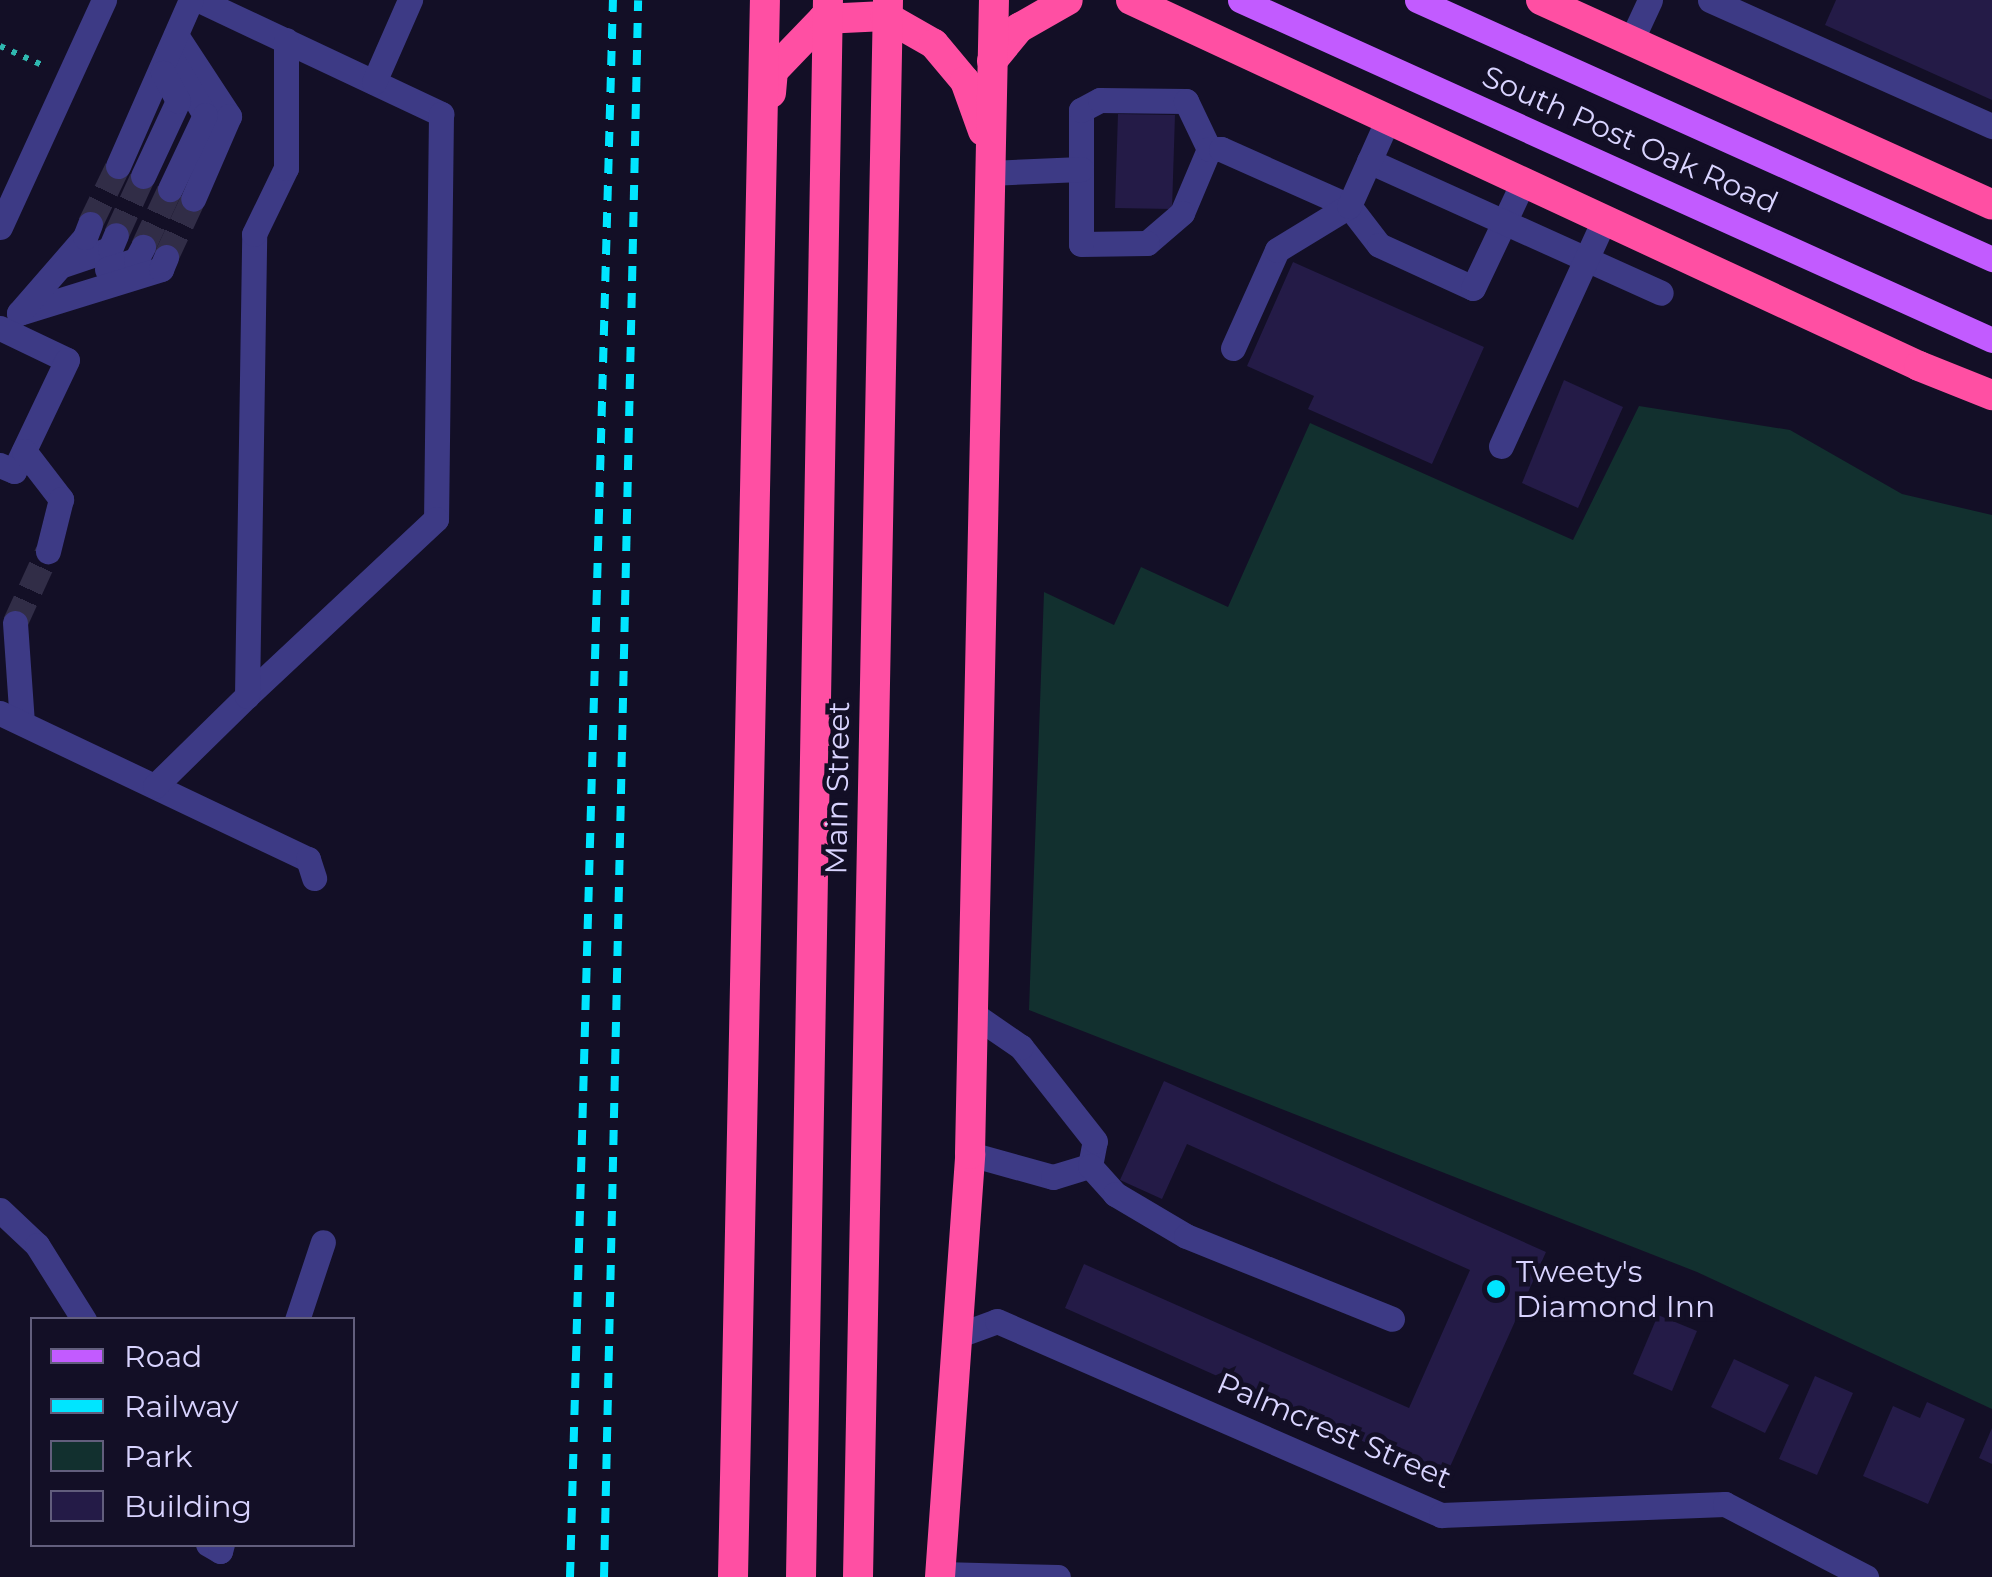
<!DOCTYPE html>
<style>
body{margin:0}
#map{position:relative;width:1992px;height:1577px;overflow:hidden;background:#130f26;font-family:Montserrat,sans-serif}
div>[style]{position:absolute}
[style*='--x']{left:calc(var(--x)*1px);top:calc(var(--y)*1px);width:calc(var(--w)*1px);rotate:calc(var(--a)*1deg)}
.green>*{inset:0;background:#12302f}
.building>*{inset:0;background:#241b47}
.minor-tunnel>*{height:25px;margin-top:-12.5px;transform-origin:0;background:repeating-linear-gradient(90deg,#312d47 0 25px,transparent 0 37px)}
.path>*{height:6px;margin-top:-3px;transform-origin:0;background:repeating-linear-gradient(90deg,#2fb8b0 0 5px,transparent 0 13px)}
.minor>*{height:25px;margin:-12.5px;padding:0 12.5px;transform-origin:12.5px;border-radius:12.5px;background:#3d3a85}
.major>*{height:25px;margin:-12.5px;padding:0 12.5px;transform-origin:12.5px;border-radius:12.5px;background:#c25bff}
.highway>*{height:30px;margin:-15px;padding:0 15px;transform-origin:15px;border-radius:15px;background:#ff4fa3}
.rail>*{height:8px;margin-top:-4px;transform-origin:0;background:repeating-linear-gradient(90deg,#00e5ff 0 15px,transparent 0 27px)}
.dots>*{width:28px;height:28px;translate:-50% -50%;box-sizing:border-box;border:5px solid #130f26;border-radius:50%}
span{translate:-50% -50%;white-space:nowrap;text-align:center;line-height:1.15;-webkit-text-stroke:9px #130f26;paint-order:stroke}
.street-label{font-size:30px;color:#d9d4ff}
.poi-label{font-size:30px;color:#d9d4ff}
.left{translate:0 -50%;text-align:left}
.legend{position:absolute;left:30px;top:1317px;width:325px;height:230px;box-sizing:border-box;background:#130f26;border:2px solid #625e7d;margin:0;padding:12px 18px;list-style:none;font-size:30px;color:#d9d4ff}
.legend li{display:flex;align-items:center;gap:20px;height:50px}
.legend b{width:50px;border:2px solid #625e7d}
</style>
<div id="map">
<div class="green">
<i style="clip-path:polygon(1639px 406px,1790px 430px,1902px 494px,1992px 515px,1992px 1409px,1697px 1272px,1029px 1010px,1044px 592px,1114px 625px,1141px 567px,1228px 607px,1310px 423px,1573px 540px)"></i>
</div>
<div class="building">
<i style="clip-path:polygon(1836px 0,1992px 0,1992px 100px,1825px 25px)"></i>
<i style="clip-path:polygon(1118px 114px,1175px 115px,1172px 209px,1115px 208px)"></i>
<i style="clip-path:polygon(1293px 262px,1484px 347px,1432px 464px,1308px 409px,1314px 396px,1247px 366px)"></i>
<i style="clip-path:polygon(1564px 380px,1623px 407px,1578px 508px,1522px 483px)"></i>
<i style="clip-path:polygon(1164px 1081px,1546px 1252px,1445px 1478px,1065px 1308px,1084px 1264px,1409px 1408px,1470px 1270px,1187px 1144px,1162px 1199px,1120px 1180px)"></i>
<i style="clip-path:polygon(1658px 1315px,1697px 1331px,1672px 1391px,1633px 1374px)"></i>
<i style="clip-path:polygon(1734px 1359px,1789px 1385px,1765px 1433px,1711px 1407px)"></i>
<i style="clip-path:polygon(1815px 1376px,1853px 1393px,1817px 1475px,1779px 1459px)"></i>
<i style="clip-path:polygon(1927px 1402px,1965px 1419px,1928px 1504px,1863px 1476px,1893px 1406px,1920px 1418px)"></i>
<i style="clip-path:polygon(1992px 1428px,1992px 1464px,1979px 1458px)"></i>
</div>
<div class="minor-tunnel">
<i style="--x:90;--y:224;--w:64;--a:-64.2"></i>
<i style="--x:116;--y:235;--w:65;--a:-65.4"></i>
<i style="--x:143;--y:247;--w:64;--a:-65"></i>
<i style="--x:166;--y:257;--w:64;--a:-65"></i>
<i style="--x:15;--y:623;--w:79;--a:-65.4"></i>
</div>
<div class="path">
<i style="--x:0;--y:46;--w:48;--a:24.4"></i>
</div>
<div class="minor">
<i style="--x:199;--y:0;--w:268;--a:25.2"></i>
<i style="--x:441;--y:114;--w:405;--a:90.7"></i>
<i style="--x:436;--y:519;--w:259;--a:136.9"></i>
<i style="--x:1710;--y:0;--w:309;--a:24.1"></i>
<i style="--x:176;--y:35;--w:97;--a:56.8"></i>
<i style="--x:229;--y:116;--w:90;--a:113.4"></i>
<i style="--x:1631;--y:41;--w:45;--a:-65.1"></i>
<i style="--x:168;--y:53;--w:72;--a:59.2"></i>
<i style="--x:205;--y:115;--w:82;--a:115.3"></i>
<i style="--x:374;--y:82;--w:90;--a:-66.3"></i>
<i style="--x:1209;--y:149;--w:69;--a:112.9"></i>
<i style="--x:1182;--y:213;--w:46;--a:139.4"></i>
<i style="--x:1147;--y:243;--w:66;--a:179.1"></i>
<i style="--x:1081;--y:244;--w:134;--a:-90"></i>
<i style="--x:1081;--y:110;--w:21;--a:-28"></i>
<i style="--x:1100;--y:100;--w:86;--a:0.7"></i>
<i style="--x:1186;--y:101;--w:53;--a:64.4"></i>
<i style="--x:1209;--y:149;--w:12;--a:0"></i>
<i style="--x:1221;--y:149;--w:140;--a:24"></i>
<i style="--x:1349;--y:206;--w:49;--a:52.4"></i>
<i style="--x:1379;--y:245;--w:103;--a:24.6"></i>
<i style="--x:1473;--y:288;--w:117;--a:-64.7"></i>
<i style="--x:1369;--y:161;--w:320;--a:24.3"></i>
<i style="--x:118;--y:166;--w:181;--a:-66.3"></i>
<i style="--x:989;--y:173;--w:92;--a:-2.5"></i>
<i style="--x:143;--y:176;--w:83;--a:-65"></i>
<i style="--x:178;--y:101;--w:32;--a:-118"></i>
<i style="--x:0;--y:227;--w:250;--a:-65.4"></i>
<i style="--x:63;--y:265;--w:50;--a:-18.8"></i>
<i style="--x:110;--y:249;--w:15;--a:-67"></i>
<i style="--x:107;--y:269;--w:30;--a:-17"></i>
<i style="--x:136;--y:260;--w:15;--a:-62"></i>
<i style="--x:19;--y:313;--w:149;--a:-17.2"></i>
<i style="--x:161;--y:269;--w:13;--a:-67"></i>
<i style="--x:19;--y:313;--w:101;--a:-49"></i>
<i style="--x:85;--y:237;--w:14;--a:-69"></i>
<i style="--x:0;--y:328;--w:74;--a:25.5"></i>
<i style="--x:67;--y:360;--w:123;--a:115.5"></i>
<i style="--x:14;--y:471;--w:15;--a:-157"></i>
<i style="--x:1233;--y:348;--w:107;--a:-65.8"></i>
<i style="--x:1277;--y:250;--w:84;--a:-31.4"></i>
<i style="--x:1349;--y:206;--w:95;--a:-65.9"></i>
<i style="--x:1501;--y:446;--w:248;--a:-65.5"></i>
<i style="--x:24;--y:451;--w:61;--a:52.4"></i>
<i style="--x:61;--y:499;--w:54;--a:104"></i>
<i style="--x:15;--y:623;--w:100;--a:86"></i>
<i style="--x:0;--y:713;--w:341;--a:25.4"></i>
<i style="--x:308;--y:859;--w:20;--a:72"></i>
<i style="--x:155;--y:786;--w:129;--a:-44.4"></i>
<i style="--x:247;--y:696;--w:462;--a:-89.1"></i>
<i style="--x:254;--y:234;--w:73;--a:-64.1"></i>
<i style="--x:286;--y:168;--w:128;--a:-90"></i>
<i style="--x:970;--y:1154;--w:86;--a:15.5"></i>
<i style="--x:1053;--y:1177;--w:39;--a:-17"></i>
<i style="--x:1090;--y:1166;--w:25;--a:-79"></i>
<i style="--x:1095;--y:1141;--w:120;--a:-128.2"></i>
<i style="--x:1021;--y:1047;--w:58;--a:-145.5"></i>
<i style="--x:1090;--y:1166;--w:38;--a:48"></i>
<i style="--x:1115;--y:1194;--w:82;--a:30.6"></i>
<i style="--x:1186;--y:1236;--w:222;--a:21.9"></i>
<i style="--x:0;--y:1210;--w:51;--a:43.4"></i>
<i style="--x:37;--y:1245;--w:89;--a:57.9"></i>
<i style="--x:297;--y:1320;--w:82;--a:-71.6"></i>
<i style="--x:959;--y:1335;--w:40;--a:-20.2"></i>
<i style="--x:997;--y:1321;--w:485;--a:23.6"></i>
<i style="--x:1441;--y:1515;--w:284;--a:-2.2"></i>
<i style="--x:1725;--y:1504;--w:159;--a:27.4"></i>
<i style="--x:208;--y:1544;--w:14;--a:30"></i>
<i style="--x:220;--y:1551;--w:7;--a:-74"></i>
<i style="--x:940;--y:1574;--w:118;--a:1.5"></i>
</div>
<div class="major">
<i style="--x:1240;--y:0;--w:825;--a:24.33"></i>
<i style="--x:1417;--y:0;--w:631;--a:24.25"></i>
</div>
<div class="highway">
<i style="--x:1131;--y:0;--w:869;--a:24.91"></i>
<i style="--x:1919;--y:366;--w:79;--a:21.7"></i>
<i style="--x:1541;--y:0;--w:495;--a:24.4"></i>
<i style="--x:992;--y:61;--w:43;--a:-50.7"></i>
<i style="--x:1019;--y:28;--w:56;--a:-29.7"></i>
<i style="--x:771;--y:93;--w:22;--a:-85"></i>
<i style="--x:773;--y:71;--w:72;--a:-46.1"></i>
<i style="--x:823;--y:19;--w:62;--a:-2.8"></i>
<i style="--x:885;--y:16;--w:56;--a:29.7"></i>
<i style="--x:934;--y:44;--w:48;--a:50"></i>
<i style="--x:965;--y:81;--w:53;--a:70.2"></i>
<i style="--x:733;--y:1577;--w:1577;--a:-88.84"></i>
<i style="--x:801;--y:1577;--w:1577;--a:-89.02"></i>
<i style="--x:858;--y:1577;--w:1577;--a:-88.91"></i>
<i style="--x:940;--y:1577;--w:424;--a:-85.9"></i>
<i style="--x:970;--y:1154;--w:1154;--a:-88.81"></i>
</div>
<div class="rail">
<i style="--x:570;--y:1577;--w:1578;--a:-88.44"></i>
<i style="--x:604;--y:1577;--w:1577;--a:-88.76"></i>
</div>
<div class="dots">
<i style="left:1496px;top:1289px;background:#00e5ff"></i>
</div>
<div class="street-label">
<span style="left:1630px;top:140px;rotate:24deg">South Post Oak Road</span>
<span style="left:838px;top:788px;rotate:-89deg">Main Street</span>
<span style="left:1334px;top:1431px;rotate:23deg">Palmcrest Street</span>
</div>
<div class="poi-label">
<span class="left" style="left:1516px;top:1289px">Tweety's<br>Diamond Inn</span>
</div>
<ul class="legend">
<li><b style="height:12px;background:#c25bff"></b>Road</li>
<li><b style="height:12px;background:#00e5ff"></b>Railway</li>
<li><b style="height:28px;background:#12302f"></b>Park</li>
<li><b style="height:28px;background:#241b47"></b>Building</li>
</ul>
</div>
